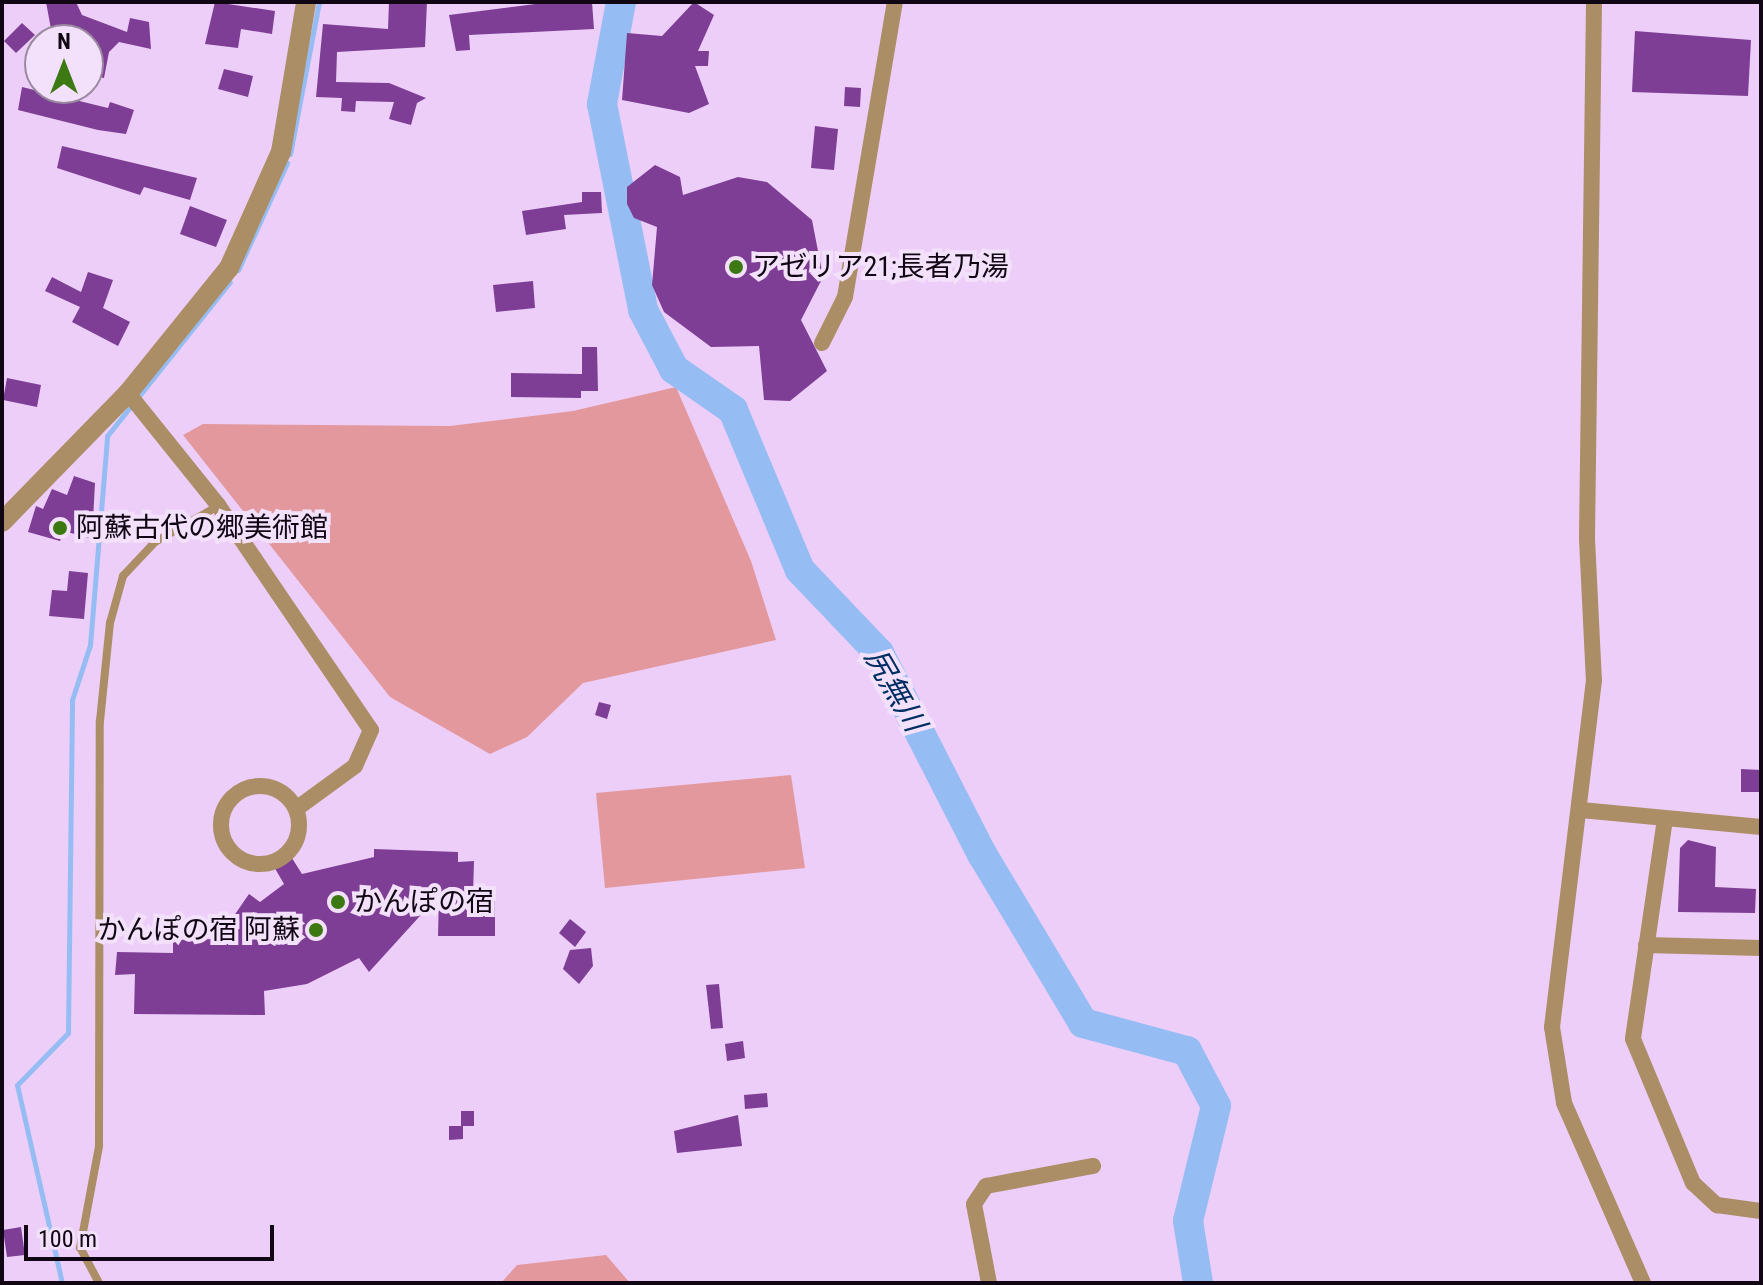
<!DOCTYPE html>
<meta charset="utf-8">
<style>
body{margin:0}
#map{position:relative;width:1763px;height:1285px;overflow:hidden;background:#edcef9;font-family:"Roboto Condensed","Noto Sans JP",sans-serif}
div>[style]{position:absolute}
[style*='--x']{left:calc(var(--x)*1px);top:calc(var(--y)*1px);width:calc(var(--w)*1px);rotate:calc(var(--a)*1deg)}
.green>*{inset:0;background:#e2989c}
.stream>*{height:5px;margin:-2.5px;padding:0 2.5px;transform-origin:2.5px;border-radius:2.5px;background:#96bdf3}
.river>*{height:30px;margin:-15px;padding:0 15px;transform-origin:15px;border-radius:15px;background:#96bdf3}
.building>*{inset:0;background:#7e3e95}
.service>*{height:8px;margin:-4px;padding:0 4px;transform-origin:4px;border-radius:4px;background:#ab8e65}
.minor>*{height:16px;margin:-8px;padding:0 8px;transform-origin:8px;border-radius:8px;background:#ab8e65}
.minor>.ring{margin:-8px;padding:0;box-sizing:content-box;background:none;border:16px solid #ab8e65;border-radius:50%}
.tertiary>*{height:20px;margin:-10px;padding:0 10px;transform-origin:10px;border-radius:10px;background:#ab8e65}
.dots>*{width:22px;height:22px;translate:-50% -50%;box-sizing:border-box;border:4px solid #f3e1fb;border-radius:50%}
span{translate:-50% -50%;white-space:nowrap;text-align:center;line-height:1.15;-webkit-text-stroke:8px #f3e1fb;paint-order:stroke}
.poi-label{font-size:28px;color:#110714}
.left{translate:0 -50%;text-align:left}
.right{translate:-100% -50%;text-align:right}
.water-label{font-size:30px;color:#002e63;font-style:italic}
.frame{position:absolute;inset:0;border:4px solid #110714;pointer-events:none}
.north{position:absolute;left:24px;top:24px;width:80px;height:80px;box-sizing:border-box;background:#f3e1fb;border:2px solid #998a9f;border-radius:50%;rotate:0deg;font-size:22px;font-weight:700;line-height:32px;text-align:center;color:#110714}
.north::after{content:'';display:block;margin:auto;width:28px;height:36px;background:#3c7913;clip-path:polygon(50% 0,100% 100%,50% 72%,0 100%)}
.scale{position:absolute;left:24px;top:1225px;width:250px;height:36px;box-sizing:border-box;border:4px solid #110714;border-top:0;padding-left:10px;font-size:24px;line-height:28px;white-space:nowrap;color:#110714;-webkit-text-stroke:6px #f3e1fb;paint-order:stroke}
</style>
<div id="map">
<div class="green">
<i style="clip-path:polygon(676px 387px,751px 561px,776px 640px,583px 683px,527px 737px,490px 754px,390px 697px,183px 435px,203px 424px,450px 426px,573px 411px)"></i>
<i style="clip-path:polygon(791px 775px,805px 868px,605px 888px,596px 793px)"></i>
<i style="clip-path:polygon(606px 1255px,630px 1283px,501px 1283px,517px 1265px)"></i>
</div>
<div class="stream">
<i style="--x:290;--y:154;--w:155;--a:-79.2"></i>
<i style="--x:238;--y:270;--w:118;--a:-65.4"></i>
<i style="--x:62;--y:1283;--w:203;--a:-102.8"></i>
<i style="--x:17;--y:1085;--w:73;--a:-45.6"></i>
<i style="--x:68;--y:1033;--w:333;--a:-89.3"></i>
<i style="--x:72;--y:700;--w:58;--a:-71.9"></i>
<i style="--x:90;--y:645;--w:210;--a:-85.3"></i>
<i style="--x:107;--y:436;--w:197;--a:-51.4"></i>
</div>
<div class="river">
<i style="--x:621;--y:2;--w:104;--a:100.6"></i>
<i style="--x:602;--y:104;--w:210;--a:78.7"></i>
<i style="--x:643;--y:310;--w:67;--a:62.3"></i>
<i style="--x:674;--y:369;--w:72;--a:34.8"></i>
<i style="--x:733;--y:410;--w:173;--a:67.3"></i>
<i style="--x:800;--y:570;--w:115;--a:46.4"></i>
<i style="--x:879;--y:653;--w:226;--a:62.9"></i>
<i style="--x:982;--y:854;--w:197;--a:59.1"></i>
<i style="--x:1083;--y:1023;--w:108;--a:15.1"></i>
<i style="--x:1187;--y:1051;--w:62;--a:62.2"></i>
<i style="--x:1216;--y:1106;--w:118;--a:103.7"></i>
<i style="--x:1188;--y:1221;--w:63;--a:80.8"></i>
</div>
<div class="building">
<i style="clip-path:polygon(46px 2px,76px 2px,82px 15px,127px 32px,130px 18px,149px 22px,151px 49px,119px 42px,109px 52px,104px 78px,89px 75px,95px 47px,88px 40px,53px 40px)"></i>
<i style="clip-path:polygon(215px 2px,275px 11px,272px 34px,241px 29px,238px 48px,205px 44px)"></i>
<i style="clip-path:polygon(389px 2px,427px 2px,425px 47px,337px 52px,336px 82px,389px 83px,426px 98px,417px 103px,411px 125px,389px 119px,394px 102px,356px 101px,355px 112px,341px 111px,342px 98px,316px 97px,323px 24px,388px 29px)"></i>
<i style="clip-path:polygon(551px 2px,592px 2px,594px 29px,469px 35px,470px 50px,456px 51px,449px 15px)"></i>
<i style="clip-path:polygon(694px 2px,714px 15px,698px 51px,709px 51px,708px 66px,695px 66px,709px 104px,689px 113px,622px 100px,627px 33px,662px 36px)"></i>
<i style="clip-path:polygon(22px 23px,35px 35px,16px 53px,4px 41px)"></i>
<i style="clip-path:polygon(1635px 31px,1751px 40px,1748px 96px,1632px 92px)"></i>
<i style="clip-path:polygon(224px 69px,253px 76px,248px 97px,218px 89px)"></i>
<i style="clip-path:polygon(22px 87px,108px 108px,110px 102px,134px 110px,126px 134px,98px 130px,18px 110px)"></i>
<i style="clip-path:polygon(845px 87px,861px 88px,860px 107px,844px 106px)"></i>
<i style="clip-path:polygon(815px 126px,838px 129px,834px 170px,811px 168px)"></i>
<i style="clip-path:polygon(62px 146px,197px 178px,190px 200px,144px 187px,140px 195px,57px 168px)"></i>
<i style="clip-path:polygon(655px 165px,680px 177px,683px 195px,738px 177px,767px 182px,812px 220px,823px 277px,801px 320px,827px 371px,790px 401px,764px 400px,759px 346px,711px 347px,664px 312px,652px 285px,657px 227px,634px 218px,627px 204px,627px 187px)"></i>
<i style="clip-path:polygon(582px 192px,601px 192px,602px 213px,564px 215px,566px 229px,526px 235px,522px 211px,582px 202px)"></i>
<i style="clip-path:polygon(190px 206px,227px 220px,216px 247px,180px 234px)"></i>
<i style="clip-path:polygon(88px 272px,113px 280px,103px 308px,130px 322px,118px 346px,72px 322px,80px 307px,45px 291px,52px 277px,81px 292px)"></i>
<i style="clip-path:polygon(533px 281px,535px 308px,496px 312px,493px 285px)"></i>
<i style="clip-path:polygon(582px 347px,597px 347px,598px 391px,581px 391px,581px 398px,511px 397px,511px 373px,582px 374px)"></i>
<i style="clip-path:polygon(7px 378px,41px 385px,37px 407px,3px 400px)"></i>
<i style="clip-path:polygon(74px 476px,95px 483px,92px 539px,64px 531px,60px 541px,28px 532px,36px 506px,43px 509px,52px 489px,67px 495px)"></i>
<i style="clip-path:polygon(69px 571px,88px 573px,84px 619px,49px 616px,52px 590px,67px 591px)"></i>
<i style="clip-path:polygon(599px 702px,611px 705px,607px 719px,595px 715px)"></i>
<i style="clip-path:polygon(1741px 769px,1761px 770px,1761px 792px,1741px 792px)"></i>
<i style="clip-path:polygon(1688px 840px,1716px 847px,1715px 887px,1756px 889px,1755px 913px,1678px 912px,1680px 848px)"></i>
<i style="clip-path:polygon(374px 849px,458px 852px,458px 862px,474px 861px,473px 895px,495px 895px,495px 936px,438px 936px,439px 895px,369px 972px,359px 958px,307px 984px,264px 991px,265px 1015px,134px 1014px,135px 974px,115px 975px,117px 952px,173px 953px,173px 940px,218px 939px,249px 894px,260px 902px,284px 884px,273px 865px,290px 855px,302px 874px,374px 857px)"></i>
<i style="clip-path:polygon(570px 919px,586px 932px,575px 947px,559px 933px)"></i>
<i style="clip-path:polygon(591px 948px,593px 966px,579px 984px,563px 969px,570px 950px)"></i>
<i style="clip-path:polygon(719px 984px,723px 1028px,711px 1029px,706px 985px)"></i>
<i style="clip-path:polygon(743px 1041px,745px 1058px,727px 1061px,725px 1044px)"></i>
<i style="clip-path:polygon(767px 1093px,768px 1107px,745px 1109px,744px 1095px)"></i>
<i style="clip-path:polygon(461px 1111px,474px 1111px,474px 1126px,461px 1126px)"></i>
<i style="clip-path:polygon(738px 1115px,742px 1146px,677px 1153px,674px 1131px)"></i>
<i style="clip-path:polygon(449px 1126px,463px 1126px,463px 1139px,449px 1140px)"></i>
<i style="clip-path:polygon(21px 1227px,25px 1255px,7px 1257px,3px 1230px)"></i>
</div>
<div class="service">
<i style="--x:99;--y:1283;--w:40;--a:-118"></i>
<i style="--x:80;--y:1248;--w:104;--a:-79.4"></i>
<i style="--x:99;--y:1146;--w:425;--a:-89.9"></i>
<i style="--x:100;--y:721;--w:99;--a:-84.2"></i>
<i style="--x:110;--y:623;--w:49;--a:-74.5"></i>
<i style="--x:123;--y:576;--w:47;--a:-46.7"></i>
<i style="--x:155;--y:542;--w:73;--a:-29.7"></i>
</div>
<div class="minor">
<i style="--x:1594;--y:2;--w:537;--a:90.75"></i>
<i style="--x:1587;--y:539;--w:141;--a:87.2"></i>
<i style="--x:1594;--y:680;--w:350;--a:96.9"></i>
<i style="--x:1552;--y:1027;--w:77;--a:81"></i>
<i style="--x:1564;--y:1103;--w:197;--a:66.3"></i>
<i style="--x:822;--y:343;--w:51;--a:-63.4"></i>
<i style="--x:845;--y:297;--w:299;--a:-80.4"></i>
<i style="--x:128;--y:393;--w:144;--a:51.2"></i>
<i style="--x:218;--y:505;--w:272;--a:55.8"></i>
<i style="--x:371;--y:730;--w:39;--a:114"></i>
<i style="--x:355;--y:766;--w:73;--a:143.9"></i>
<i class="ring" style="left:221px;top:786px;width:62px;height:62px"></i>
<i style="--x:1581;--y:810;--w:181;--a:5.4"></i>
<i style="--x:1665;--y:819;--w:222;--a:98.3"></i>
<i style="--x:1633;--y:1039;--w:156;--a:67.4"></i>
<i style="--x:1693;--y:1183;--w:33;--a:43"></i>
<i style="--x:1717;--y:1205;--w:44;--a:7.8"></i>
<i style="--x:1646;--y:945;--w:115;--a:1.5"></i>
<i style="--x:989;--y:1283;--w:80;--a:-100.8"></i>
<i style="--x:974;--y:1204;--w:22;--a:-56"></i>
<i style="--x:986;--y:1186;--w:109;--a:-10.6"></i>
</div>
<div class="tertiary">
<i style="--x:2;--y:522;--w:180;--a:-45.7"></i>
<i style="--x:128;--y:393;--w:161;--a:-51.1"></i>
<i style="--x:229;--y:268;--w:127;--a:-65.9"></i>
<i style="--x:281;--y:152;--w:152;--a:-80.5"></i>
</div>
<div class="dots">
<i style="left:736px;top:267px;background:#3c7913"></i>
<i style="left:60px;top:528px;background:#3c7913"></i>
<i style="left:338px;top:902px;background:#3c7913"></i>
<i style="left:316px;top:930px;background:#3c7913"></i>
</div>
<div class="poi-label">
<span class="left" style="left:752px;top:267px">アゼリア21;長者乃湯</span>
<span class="left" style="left:76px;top:528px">阿蘇古代の郷美術館</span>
<span class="left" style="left:354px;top:902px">かんぽの宿</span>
<span class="right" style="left:300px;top:930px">かんぽの宿 阿蘇</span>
</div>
<div class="water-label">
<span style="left:895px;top:690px;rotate:60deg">尻無川</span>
</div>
<div class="frame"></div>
<div class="north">N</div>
<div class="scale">100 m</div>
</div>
